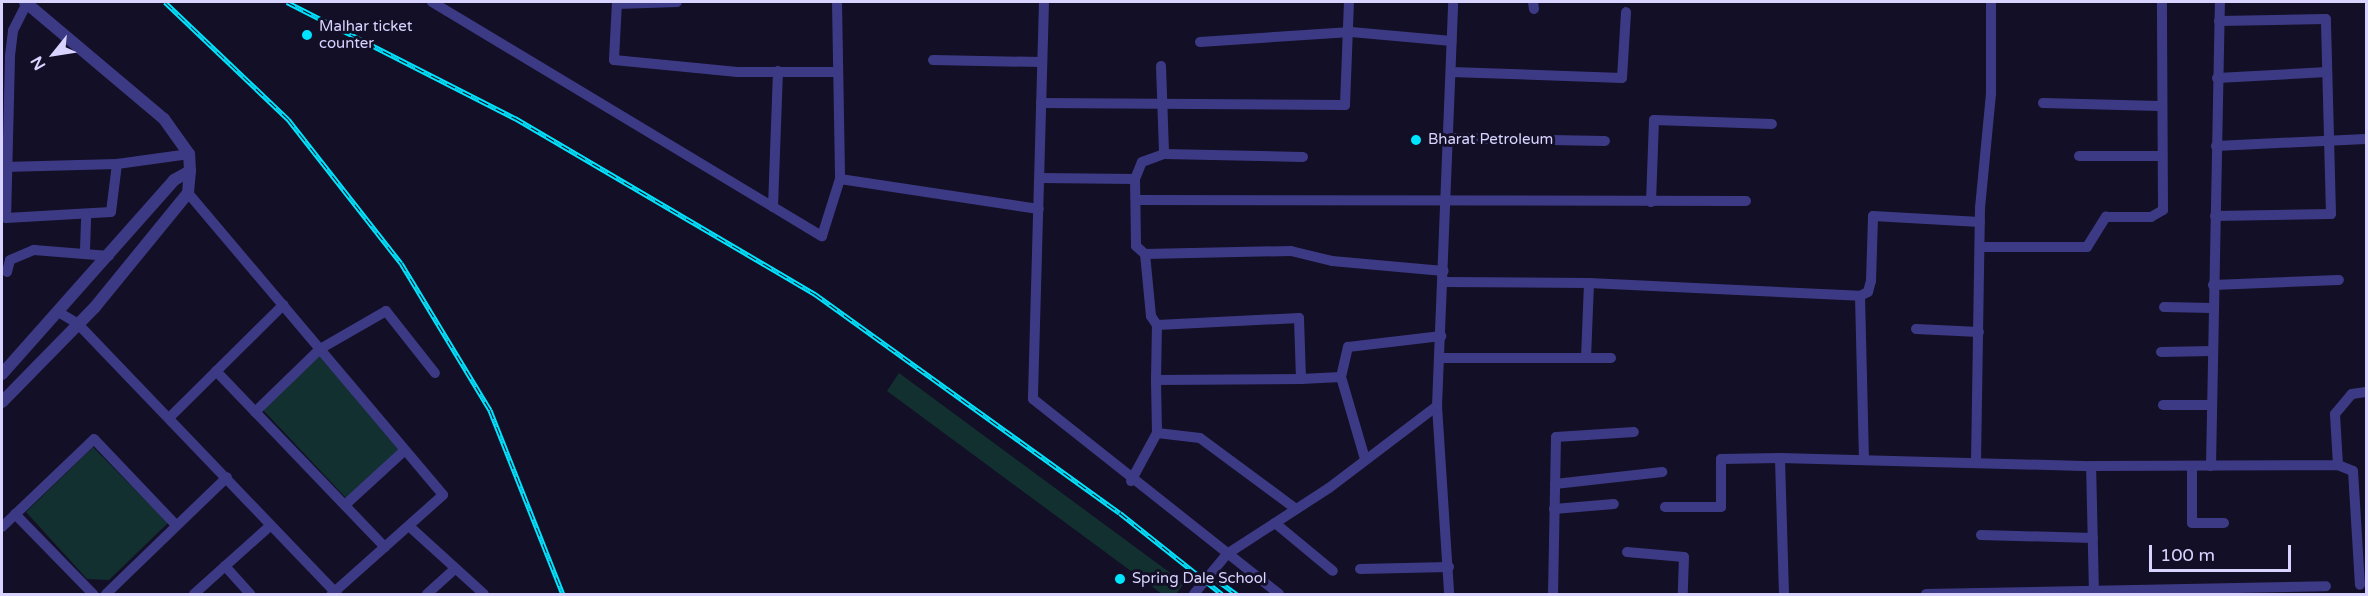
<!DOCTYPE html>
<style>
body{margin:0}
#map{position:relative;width:2368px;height:596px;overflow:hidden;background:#130f26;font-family:"Varela Round",sans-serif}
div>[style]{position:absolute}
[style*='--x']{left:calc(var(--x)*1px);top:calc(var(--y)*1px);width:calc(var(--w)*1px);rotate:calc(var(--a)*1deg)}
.green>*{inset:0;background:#12302f}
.minor>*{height:10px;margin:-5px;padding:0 5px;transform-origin:5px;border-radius:5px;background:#3d3a85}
.tertiary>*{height:12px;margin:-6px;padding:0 6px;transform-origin:6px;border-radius:6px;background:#3d3a85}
.rail>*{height:5px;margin-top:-2.5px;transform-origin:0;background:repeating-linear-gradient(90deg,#130f26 0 9px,#00e5ff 0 18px);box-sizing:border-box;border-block:2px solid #00e5ff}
.dots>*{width:16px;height:16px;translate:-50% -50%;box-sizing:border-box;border:3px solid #130f26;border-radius:50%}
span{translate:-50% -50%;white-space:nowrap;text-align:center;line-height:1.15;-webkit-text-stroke:6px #130f26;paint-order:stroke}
.poi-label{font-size:15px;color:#d9d4ff}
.left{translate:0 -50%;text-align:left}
.frame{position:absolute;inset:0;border:3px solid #d9d4ff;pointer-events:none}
.north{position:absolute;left:24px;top:24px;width:60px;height:60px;-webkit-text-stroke:4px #130f26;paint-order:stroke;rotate:240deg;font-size:16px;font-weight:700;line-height:24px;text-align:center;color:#d9d4ff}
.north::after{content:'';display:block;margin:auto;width:21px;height:27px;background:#d9d4ff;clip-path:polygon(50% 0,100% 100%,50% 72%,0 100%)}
.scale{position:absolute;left:2149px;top:545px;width:142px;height:27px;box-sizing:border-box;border:3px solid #d9d4ff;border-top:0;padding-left:8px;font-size:18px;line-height:21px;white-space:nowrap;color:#d9d4ff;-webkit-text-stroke:4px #130f26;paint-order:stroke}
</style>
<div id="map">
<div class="green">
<i style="clip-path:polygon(319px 355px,399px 450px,346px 498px,263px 410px)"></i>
<i style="clip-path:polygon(899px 373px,1184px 583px,1176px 594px,1162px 594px,887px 391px)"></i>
<i style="clip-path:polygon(93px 447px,168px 523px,109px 580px,87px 579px,26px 512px)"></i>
</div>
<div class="minor">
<i style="--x:432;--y:2;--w:455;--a:31"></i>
<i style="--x:822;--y:236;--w:60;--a:-72.5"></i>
<i style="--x:617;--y:2;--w:58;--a:93"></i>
<i style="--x:614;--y:60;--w:124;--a:5.6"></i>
<i style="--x:737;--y:72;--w:101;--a:0"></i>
<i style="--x:837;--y:2;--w:177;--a:89"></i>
<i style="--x:840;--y:179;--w:201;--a:8.6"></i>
<i style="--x:1044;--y:2;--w:397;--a:91.6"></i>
<i style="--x:1033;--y:399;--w:314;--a:38.4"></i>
<i style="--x:1533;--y:2;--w:7;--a:82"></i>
<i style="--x:27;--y:3;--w:31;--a:117"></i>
<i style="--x:13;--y:31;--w:26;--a:97"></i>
<i style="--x:10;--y:57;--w:161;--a:91.4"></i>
<i style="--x:6;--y:218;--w:105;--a:-3.3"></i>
<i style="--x:111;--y:212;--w:48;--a:-82.9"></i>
<i style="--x:617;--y:4;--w:60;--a:-1.9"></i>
<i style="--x:1200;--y:42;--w:151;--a:-3.8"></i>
<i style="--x:1351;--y:32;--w:101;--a:5.1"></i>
<i style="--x:933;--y:60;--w:109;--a:1.1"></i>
<i style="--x:1161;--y:66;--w:88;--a:88"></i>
<i style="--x:1164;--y:154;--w:139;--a:1.2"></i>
<i style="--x:1451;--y:72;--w:171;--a:2"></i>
<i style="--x:1622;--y:78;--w:66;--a:-86.5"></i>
<i style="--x:2217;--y:78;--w:110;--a:-3.1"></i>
<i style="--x:1041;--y:103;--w:304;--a:0.4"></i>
<i style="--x:1345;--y:105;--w:103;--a:-87.8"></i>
<i style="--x:2043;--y:103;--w:117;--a:1.5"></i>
<i style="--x:1450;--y:138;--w:155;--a:1.1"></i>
<i style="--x:2216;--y:146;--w:150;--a:-2.7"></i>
<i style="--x:2079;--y:156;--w:82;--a:0"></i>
<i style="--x:4;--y:167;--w:113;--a:-1.5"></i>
<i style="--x:117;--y:164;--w:73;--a:-7.9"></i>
<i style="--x:1040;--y:178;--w:95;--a:0.6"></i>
<i style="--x:1135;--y:179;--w:67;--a:89.1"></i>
<i style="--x:1136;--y:246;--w:12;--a:42"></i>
<i style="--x:1135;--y:179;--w:18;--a:-68"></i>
<i style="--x:1142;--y:162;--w:23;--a:-20"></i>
<i style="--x:188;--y:193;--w:395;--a:49.8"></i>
<i style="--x:443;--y:495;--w:149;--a:138.3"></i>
<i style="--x:1136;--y:200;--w:610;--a:0.09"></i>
<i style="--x:1651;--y:202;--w:82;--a:-87.9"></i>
<i style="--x:1654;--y:120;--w:118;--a:1.9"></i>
<i style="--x:773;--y:207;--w:136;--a:-87.9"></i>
<i style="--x:2215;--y:216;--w:116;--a:-1"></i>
<i style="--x:2331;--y:214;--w:195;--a:-91.5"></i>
<i style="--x:2326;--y:19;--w:107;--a:178.9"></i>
<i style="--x:1980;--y:247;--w:107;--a:0"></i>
<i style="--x:2087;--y:247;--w:36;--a:-58"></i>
<i style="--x:2106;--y:217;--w:45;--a:0"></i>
<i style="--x:2151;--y:217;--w:14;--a:-30"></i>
<i style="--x:2163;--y:210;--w:208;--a:-90.3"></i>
<i style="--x:85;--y:250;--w:36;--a:-88"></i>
<i style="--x:7;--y:272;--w:12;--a:-76"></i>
<i style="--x:10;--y:260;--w:26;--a:-23"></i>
<i style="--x:34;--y:250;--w:75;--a:4.6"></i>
<i style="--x:1444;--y:282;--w:145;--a:0.4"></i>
<i style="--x:1589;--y:283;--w:271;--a:2.7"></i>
<i style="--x:1860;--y:296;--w:9;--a:-27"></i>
<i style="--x:1868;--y:292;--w:11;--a:-75"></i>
<i style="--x:1871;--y:281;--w:65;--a:-88.2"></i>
<i style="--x:1873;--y:216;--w:107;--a:3.2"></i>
<i style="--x:2213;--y:285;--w:126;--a:-2.3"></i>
<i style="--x:1860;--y:296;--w:164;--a:88.6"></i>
<i style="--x:2164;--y:307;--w:48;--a:1.2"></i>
<i style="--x:60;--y:313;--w:21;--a:31"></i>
<i style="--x:78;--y:324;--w:374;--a:46.2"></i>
<i style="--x:1916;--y:329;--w:63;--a:2.7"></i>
<i style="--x:2161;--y:352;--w:51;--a:-1.1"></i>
<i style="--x:1439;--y:358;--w:172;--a:0"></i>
<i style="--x:1586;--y:358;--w:75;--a:-87.7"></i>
<i style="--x:216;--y:371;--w:244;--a:46.2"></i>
<i style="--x:1301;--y:379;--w:40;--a:-2.9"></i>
<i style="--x:1156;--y:380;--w:55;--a:-89"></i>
<i style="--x:2163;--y:405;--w:48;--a:0"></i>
<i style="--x:1437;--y:406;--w:188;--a:86.3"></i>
<i style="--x:255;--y:412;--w:91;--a:-44.1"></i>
<i style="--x:320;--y:349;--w:76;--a:-29.9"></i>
<i style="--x:386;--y:311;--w:79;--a:51.7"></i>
<i style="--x:169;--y:418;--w:161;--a:-44.7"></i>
<i style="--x:1365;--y:459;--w:85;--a:-106.3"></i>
<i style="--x:1341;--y:377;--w:31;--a:-77"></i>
<i style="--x:1348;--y:347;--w:94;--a:-6.7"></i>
<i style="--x:1976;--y:462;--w:254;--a:-89.1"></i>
<i style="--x:1980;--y:208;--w:116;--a:-84.5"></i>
<i style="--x:1991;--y:93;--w:91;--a:-90"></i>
<i style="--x:2338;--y:465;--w:16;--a:22"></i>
<i style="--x:2353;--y:471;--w:114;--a:86.5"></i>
<i style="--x:2192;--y:466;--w:57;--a:90"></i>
<i style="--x:2192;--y:523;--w:32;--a:0"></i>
<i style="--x:2211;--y:466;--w:464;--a:-88.9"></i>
<i style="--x:1131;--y:481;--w:55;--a:-61.6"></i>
<i style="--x:1555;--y:484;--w:108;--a:-6.4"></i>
<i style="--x:345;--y:505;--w:81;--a:-42.5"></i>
<i style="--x:1665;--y:507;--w:56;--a:0"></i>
<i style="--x:1721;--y:507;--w:48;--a:-90"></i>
<i style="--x:1721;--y:459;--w:59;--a:-1"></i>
<i style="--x:1296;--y:509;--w:119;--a:-143.5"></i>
<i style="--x:1200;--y:438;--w:43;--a:-173.4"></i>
<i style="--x:1157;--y:433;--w:53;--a:-91.1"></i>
<i style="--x:1156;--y:380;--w:145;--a:-0.4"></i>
<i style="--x:1301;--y:379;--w:61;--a:-91.9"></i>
<i style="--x:1299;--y:318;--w:142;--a:177.2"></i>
<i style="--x:1157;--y:325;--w:11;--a:-124"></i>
<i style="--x:1151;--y:316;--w:62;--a:-95.5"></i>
<i style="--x:1145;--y:254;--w:146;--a:-1.2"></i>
<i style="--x:1291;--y:251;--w:42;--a:13.7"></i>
<i style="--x:1332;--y:261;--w:112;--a:5.1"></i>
<i style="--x:1554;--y:509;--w:60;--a:-4.8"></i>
<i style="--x:15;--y:514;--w:112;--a:45.7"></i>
<i style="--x:1275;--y:523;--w:75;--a:39.6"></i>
<i style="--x:409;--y:526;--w:101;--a:42.2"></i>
<i style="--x:2;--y:527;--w:127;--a:-43.7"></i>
<i style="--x:94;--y:439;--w:119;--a:46.4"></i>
<i style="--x:1981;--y:535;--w:112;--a:1.5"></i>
<i style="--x:1627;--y:552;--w:57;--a:5"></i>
<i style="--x:1684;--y:557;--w:37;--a:92"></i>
<i style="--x:225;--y:566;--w:38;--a:48"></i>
<i style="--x:1360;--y:569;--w:89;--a:-1.3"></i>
<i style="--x:106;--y:594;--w:168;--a:-44"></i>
<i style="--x:194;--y:594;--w:103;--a:-41.9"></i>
<i style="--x:427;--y:594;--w:38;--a:-42"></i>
<i style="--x:1194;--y:594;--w:52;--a:-50.5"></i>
<i style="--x:1227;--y:554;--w:121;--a:-32.9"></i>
<i style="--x:1329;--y:488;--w:136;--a:-37.2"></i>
<i style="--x:1437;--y:406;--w:404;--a:-87.7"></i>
<i style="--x:1553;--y:594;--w:157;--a:-88.9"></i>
<i style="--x:1556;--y:437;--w:78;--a:-3.7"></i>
<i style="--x:1784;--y:594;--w:136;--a:-91.7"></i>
<i style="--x:1780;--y:458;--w:311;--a:1.5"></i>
<i style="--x:1926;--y:594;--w:400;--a:-1.1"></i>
<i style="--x:2094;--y:594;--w:128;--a:-91.3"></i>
<i style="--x:2091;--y:466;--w:247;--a:-0.2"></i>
<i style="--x:2338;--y:465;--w:51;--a:-93.4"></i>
<i style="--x:2335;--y:414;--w:26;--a:-50"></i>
<i style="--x:2352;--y:394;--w:14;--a:-8"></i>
</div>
<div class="tertiary">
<i style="--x:2;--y:374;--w:259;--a:-48.4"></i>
<i style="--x:174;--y:180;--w:18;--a:-29"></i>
<i style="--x:2;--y:402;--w:133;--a:-45.6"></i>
<i style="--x:95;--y:307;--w:147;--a:-50.8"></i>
<i style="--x:188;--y:193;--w:22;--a:-85"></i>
<i style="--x:190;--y:171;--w:17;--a:-93"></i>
<i style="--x:189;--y:154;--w:43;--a:-125.5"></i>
<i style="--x:164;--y:119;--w:182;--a:-139.9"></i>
</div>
<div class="rail">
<i style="--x:165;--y:2;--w:170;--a:43.6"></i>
<i style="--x:288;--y:119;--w:183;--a:51.9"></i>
<i style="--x:401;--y:263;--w:172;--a:58.8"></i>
<i style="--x:490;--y:410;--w:198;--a:68.4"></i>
<i style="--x:287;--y:2;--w:256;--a:27"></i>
<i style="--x:515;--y:118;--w:348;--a:30.4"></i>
<i style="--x:815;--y:294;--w:375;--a:35.7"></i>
<i style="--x:1120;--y:513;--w:130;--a:38.5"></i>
<i style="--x:1217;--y:580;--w:24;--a:36"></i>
</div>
<div class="dots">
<i style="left:307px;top:35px;background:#00e5ff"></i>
<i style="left:1416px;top:140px;background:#00e5ff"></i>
<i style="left:1120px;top:579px;background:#00e5ff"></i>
</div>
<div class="poi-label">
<span class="left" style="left:319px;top:35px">Malhar ticket<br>counter</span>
<span class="left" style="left:1428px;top:140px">Bharat Petroleum</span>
<span class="left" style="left:1132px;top:579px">Spring Dale School</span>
</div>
<div class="frame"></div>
<div class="north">N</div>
<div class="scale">100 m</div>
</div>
